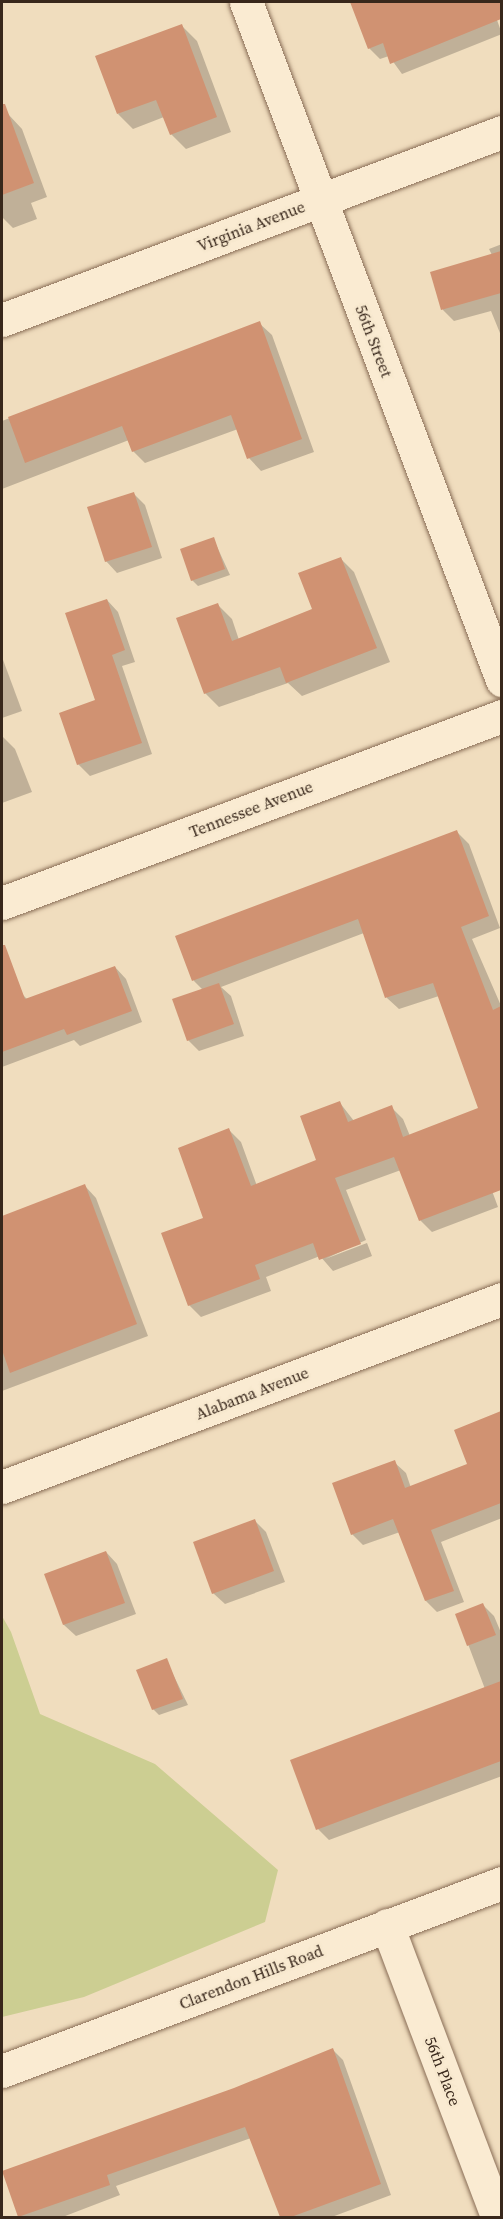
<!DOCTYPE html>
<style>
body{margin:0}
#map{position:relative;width:503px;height:2219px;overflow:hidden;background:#f0ddbe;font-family:"Source Serif 4",serif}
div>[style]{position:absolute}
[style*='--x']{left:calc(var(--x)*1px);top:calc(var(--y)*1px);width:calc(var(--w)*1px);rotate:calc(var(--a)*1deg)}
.green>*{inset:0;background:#ccce92}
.shadow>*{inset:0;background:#0003}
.building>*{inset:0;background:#d09272}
.roads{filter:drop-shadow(0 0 2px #896d56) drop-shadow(0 0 2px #896d56)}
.minor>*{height:33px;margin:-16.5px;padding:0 16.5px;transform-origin:16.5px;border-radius:16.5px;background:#faebd2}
span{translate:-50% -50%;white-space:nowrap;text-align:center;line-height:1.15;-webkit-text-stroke:5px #f7e8ce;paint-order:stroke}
.street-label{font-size:16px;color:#38271b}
.frame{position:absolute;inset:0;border:3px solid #38271b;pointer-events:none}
</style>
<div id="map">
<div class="green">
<i style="clip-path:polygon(2px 1616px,11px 1632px,40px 1714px,155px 1764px,278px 1870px,265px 1922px,84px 1997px,2px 2017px)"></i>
</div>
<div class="shadow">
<i style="clip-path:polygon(352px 2px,502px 2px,502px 18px,497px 20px,502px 34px,402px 74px,389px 56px,380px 59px,369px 48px)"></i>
<i style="clip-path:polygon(182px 26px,197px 41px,231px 132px,186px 149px,171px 134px,164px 117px,133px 129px,118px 114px)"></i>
<i style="clip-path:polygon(8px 114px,22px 129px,47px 197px,31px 203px,37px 219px,13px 228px,2px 217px,2px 117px)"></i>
<i style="clip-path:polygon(502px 244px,502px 338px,491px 311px,454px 321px,443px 310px,432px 273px,492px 255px,489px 249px)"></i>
<i style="clip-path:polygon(259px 323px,272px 335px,314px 452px,261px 471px,249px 458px,238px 429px,145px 463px,133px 451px,129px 440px,2px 489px,2px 421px)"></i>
<i style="clip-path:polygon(133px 493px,145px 505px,162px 558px,117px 573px,106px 561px)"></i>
<i style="clip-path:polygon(213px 538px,230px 575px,198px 586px,192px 580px)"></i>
<i style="clip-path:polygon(340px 558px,354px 572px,390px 662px,302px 696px,288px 683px,219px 707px,205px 693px,218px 605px,232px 619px,239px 640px,314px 610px)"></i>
<i style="clip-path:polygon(107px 600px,118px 612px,135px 662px,122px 666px,152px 754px,90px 776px,78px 764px,97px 701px)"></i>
<i style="clip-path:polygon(2px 657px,22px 711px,2px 718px)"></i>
<i style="clip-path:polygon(3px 737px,15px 749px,32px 792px,2px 803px)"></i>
<i style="clip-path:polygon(457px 832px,469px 844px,500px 928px,472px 939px,502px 1008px,502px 1175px,488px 1180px,498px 1207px,432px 1232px,420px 1220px,401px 1170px,346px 1190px,366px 1240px,325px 1259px,367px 1243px,372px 1256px,333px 1271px,320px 1256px,266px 1277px,271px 1291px,201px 1317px,189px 1305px,205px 1219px,229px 1130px,241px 1142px,257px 1186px,318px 1161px,340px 1103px,354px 1121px,391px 1107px,403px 1119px,410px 1136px,480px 1109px,439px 996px,399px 1009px,387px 998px,364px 933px,221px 987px,231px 996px,244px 1036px,199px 1051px,188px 1040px,203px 990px,194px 981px,177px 937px)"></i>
<i style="clip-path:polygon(115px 967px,126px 979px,142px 1022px,80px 1046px,74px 1040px,2px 1067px,2px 1002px,22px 994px,28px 1000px)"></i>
<i style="clip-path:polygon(85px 1186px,96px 1198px,148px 1336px,2px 1391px,2px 1218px)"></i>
<i style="clip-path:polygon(497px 1415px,502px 1419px,502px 1518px,441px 1542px,464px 1602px,437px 1612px,426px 1601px,400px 1532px,363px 1545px,352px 1534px,394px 1462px,406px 1473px,411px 1488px,469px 1465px)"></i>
<i style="clip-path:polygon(255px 1521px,266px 1532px,285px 1582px,225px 1604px,213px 1593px)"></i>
<i style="clip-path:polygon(106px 1552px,117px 1564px,136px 1614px,76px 1636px,64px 1625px,46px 1575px)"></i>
<i style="clip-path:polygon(483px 1605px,494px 1616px,502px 1635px,502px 1776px,329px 1840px,318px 1829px,485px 1689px,457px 1615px)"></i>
<i style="clip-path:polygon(166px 1660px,188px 1705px,159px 1715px,153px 1709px)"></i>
<i style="clip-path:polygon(333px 2050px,343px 2060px,391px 2195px,329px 2218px,282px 2218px,251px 2138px,116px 2186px,120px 2195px,60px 2218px,20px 2218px,3px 2172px,235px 2089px)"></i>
</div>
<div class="building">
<i style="clip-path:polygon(350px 2px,501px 2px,501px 19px,390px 64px,383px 43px,368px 49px)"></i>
<i style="clip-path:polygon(182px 24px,217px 117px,170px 135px,156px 100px,117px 114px,95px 56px)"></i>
<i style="clip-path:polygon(2px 104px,5px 104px,34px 183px,2px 195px)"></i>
<i style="clip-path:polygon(501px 251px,501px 293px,441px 310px,430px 272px)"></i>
<i style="clip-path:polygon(260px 321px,302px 439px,247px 459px,231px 415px,132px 452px,122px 426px,25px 463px,8px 417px)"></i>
<i style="clip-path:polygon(134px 492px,152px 547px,105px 562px,87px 507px)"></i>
<i style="clip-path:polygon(214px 537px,225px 569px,191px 581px,180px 549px)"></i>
<i style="clip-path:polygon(341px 557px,377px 648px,286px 683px,280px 667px,204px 694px,176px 618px,218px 603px,232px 641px,312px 609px,298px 573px)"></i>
<i style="clip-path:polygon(107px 599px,125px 650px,112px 655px,142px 743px,77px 765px,59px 713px,95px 700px,65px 613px)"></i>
<i style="clip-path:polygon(457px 830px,489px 916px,461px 927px,493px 1010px,501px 1006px,501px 1190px,419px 1221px,394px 1157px,335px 1178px,361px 1244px,319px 1260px,313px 1243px,255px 1265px,260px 1279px,188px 1306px,161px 1233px,203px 1218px,178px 1148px,229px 1128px,251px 1186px,316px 1160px,300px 1116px,340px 1101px,348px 1122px,392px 1105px,403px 1137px,478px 1108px,433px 983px,385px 998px,358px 919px,192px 981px,175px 936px)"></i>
<i style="clip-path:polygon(2px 945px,5px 945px,25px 999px,115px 966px,132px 1011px,67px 1035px,64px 1029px,2px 1052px)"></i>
<i style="clip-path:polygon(219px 983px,234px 1024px,187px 1041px,172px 999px)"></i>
<i style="clip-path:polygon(85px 1184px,137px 1324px,10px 1373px,2px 1350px,2px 1216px)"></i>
<i style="clip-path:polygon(501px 1411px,501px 1503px,431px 1530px,454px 1591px,425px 1601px,393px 1519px,351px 1535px,332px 1483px,395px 1460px,405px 1488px,467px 1464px,454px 1430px)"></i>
<i style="clip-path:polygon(255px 1519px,274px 1571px,212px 1594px,193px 1542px)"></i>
<i style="clip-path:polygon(106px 1551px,125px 1603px,63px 1625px,44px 1574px)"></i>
<i style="clip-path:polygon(483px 1603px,496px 1635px,467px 1646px,455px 1614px)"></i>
<i style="clip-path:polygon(167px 1658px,183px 1699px,152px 1710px,136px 1670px)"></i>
<i style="clip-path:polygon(501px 1681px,501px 1761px,316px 1830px,290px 1760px)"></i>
<i style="clip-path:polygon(333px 2048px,381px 2184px,291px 2217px,280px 2217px,245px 2127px,107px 2175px,110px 2185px,18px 2217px,2px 2171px,234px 2088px)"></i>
</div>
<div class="roads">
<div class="minor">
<i style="--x:246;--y:2;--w:725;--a:69.31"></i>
<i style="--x:2;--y:320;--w:534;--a:-20.61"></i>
<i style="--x:2;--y:903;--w:534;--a:-20.51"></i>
<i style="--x:2;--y:1487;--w:534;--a:-20.61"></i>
<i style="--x:387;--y:1925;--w:313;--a:69.3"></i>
<i style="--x:2;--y:2071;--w:534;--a:-20.61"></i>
</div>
</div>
<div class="street-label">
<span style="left:251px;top:226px;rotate:-21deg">Virginia Avenue</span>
<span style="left:374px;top:341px;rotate:69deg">56th Street</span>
<span style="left:251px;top:809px;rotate:-21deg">Tennessee Avenue</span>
<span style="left:252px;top:1393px;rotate:-21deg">Alabama Avenue</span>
<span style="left:251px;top:1977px;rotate:-21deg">Clarendon Hills Road</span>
<span style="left:443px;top:2071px;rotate:69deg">56th Place</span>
</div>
<div class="frame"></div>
</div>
